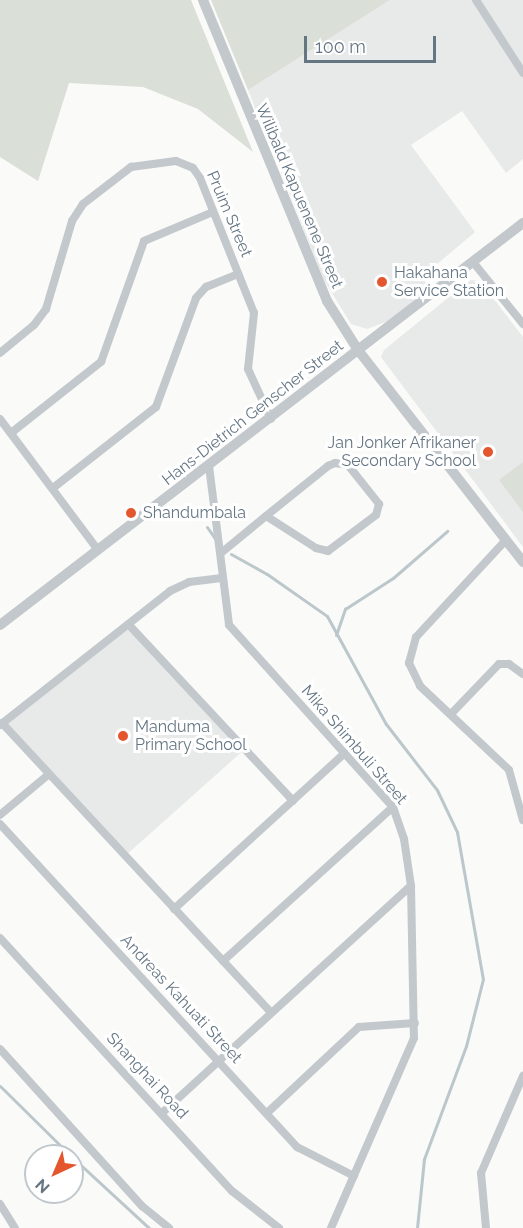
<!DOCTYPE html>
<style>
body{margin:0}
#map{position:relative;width:523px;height:1228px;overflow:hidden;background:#fafaf8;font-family:Raleway,sans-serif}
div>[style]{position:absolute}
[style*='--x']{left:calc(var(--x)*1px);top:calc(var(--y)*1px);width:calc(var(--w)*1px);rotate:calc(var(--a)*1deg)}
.built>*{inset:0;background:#e8e9e9}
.green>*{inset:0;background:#dadfd7}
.stream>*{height:3px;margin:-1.5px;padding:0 1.5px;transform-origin:1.5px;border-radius:1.5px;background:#bbc7cb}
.minor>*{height:8px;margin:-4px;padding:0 4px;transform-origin:4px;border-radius:4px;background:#c3c8cc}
.tertiary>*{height:10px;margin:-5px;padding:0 5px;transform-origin:5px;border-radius:5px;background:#c3c8cc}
.dots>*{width:16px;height:16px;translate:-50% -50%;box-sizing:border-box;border:3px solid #fff;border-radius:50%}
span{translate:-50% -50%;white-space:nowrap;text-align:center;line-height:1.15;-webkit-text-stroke:6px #fff;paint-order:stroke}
.street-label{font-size:16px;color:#657683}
.poi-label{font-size:16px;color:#657683}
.left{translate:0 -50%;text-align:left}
.right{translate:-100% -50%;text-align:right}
.north{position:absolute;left:24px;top:1144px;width:60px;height:60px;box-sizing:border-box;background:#fff;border:2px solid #c1c8cd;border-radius:50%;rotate:224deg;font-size:16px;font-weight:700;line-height:24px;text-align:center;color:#657683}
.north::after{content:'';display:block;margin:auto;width:21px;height:27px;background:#e4572e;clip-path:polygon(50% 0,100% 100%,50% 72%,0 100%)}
.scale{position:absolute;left:304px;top:36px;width:132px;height:27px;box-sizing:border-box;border:3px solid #657683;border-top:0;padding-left:8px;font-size:18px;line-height:21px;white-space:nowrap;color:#657683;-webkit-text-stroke:4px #fff;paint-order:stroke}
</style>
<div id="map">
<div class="built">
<i style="clip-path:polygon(390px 0,523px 0,523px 159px,506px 173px,462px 111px,411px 145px,475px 232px,423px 276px,428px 285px,409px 305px,388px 321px,367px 329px,351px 324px,324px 280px,248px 90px)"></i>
<i style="clip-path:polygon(470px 280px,480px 281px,523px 337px,523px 547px,381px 357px,384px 350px)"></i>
<i style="clip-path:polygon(130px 626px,245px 749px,125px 856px,2px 723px)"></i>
</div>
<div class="green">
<i style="clip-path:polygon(0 0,191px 0,253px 152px,198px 109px,143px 87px,69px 83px,38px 181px,0 157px)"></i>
<i style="clip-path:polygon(211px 0,390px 0,248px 90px)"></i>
<i style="clip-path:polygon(523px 462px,523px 512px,499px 480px)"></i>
</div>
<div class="stream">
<i style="--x:207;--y:527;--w:16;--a:55"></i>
<i style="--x:231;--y:554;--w:41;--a:29.1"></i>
<i style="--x:267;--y:574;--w:73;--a:35"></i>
<i style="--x:327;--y:616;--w:123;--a:61.4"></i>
<i style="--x:386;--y:724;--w:83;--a:52.3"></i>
<i style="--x:437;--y:790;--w:47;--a:64.5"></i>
<i style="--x:457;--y:832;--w:149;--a:80"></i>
<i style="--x:483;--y:979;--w:69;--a:104.2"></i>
<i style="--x:466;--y:1046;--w:121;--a:110.4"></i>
<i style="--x:424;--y:1159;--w:69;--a:95.8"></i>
<i style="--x:336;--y:635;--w:28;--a:-71"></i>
<i style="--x:345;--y:609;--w:57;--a:-32.9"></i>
<i style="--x:393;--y:578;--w:72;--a:-41"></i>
<i style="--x:0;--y:1086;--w:100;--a:44.6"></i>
<i style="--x:72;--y:1157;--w:105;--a:42.7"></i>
</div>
<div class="minor">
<i style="--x:476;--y:0;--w:87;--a:57.2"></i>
<i style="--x:473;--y:262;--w:80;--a:51.1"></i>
<i style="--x:0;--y:353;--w:44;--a:-39.5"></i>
<i style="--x:34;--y:325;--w:20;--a:-53"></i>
<i style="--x:46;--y:309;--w:92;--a:-73.5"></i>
<i style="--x:72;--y:221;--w:20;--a:-57"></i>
<i style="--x:83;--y:204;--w:61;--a:-37.6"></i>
<i style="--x:131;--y:167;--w:45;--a:-7.6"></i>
<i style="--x:176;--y:161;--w:18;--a:22"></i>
<i style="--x:193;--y:168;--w:12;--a:55"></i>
<i style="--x:200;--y:178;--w:145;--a:68.2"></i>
<i style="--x:254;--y:313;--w:56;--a:96.1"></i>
<i style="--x:248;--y:369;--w:55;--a:65.3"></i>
<i style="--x:0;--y:419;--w:164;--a:53.2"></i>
<i style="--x:11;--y:433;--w:115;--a:-38.3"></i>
<i style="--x:101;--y:362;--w:128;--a:-70.4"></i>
<i style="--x:144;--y:241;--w:75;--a:-22.8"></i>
<i style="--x:209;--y:466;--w:160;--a:82.8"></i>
<i style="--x:229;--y:625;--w:245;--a:48"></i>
<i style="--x:393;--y:807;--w:34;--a:71"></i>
<i style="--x:404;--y:839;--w:48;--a:81.5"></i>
<i style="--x:411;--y:886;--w:152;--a:88.9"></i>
<i style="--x:414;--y:1038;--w:207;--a:113.6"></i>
<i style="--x:53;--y:488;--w:131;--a:-38.2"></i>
<i style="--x:156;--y:407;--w:116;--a:-69.8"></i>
<i style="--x:196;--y:298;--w:15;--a:-48"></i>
<i style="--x:206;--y:287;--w:35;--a:-22"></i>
<i style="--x:505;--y:541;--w:131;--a:132.8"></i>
<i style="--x:416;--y:637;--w:27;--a:105"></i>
<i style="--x:409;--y:663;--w:25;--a:64"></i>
<i style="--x:420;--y:686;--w:122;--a:43.3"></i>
<i style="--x:509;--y:770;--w:52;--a:74.4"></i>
<i style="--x:221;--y:553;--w:58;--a:-39.4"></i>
<i style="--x:266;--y:516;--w:80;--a:-38.9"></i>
<i style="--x:328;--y:466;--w:8;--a:-23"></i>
<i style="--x:335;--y:463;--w:13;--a:9"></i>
<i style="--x:348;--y:465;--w:50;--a:51.5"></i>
<i style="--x:379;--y:504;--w:11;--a:105"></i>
<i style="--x:376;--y:515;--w:60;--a:143.1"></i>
<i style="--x:328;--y:551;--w:12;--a:-166"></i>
<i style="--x:316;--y:548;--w:59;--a:-147.4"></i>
<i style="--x:130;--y:626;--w:239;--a:47"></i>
<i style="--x:451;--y:714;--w:69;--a:-46.2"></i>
<i style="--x:499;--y:664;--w:10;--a:0"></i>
<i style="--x:509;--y:664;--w:17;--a:36"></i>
<i style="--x:2;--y:723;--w:395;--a:47.1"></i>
<i style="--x:0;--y:725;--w:216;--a:-38.2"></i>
<i style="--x:170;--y:591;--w:21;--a:-25"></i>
<i style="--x:189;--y:582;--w:33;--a:-7"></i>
<i style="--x:0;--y:815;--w:64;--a:-39.9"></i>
<i style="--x:0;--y:824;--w:439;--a:47.4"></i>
<i style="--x:297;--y:1147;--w:64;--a:27"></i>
<i style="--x:174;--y:909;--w:231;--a:-42.4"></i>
<i style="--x:0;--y:938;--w:343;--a:47.5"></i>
<i style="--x:232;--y:1191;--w:60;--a:38.2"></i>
<i style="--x:223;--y:961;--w:229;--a:-42.2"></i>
<i style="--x:0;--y:1049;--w:212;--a:47.9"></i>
<i style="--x:142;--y:1206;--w:35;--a:39"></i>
<i style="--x:162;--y:1113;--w:337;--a:-42.4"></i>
<i style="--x:267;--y:1113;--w:126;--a:-43.1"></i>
<i style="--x:359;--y:1027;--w:56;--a:-4.1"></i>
<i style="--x:0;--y:1204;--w:28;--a:58"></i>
<i style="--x:486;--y:1228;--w:55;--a:-95.2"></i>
<i style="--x:481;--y:1173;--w:106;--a:-66.6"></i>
</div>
<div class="tertiary">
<i style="--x:203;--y:0;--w:326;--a:67.6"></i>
<i style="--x:327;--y:301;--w:58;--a:57.7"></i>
<i style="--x:358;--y:350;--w:269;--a:52.1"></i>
<i style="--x:0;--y:625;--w:660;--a:-37.55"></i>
</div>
<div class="dots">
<i style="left:382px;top:282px;background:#e4572e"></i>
<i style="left:488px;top:452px;background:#e4572e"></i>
<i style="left:131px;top:513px;background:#e4572e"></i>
<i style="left:123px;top:736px;background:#e4572e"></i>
</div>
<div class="street-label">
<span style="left:299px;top:196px;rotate:67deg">Wilibald Kapuenene Street</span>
<span style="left:229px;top:214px;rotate:67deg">Pruim Street</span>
<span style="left:253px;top:413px;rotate:-38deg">Hans-Dietrich Genscher Street</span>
<span style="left:354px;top:745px;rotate:49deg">Mika Shimbuli Street</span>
<span style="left:181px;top:999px;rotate:47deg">Andreas Kahuati Street</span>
<span style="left:147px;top:1076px;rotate:47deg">Shanghai Road</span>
</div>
<div class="poi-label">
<span class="left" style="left:394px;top:282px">Hakahana<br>Service Station</span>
<span class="right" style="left:476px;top:452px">Jan Jonker Afrikaner<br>Secondary School</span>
<span class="left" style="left:143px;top:513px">Shandumbala</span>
<span class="left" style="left:135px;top:736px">Manduma<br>Primary School</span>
</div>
<div class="north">N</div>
<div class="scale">100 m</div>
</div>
